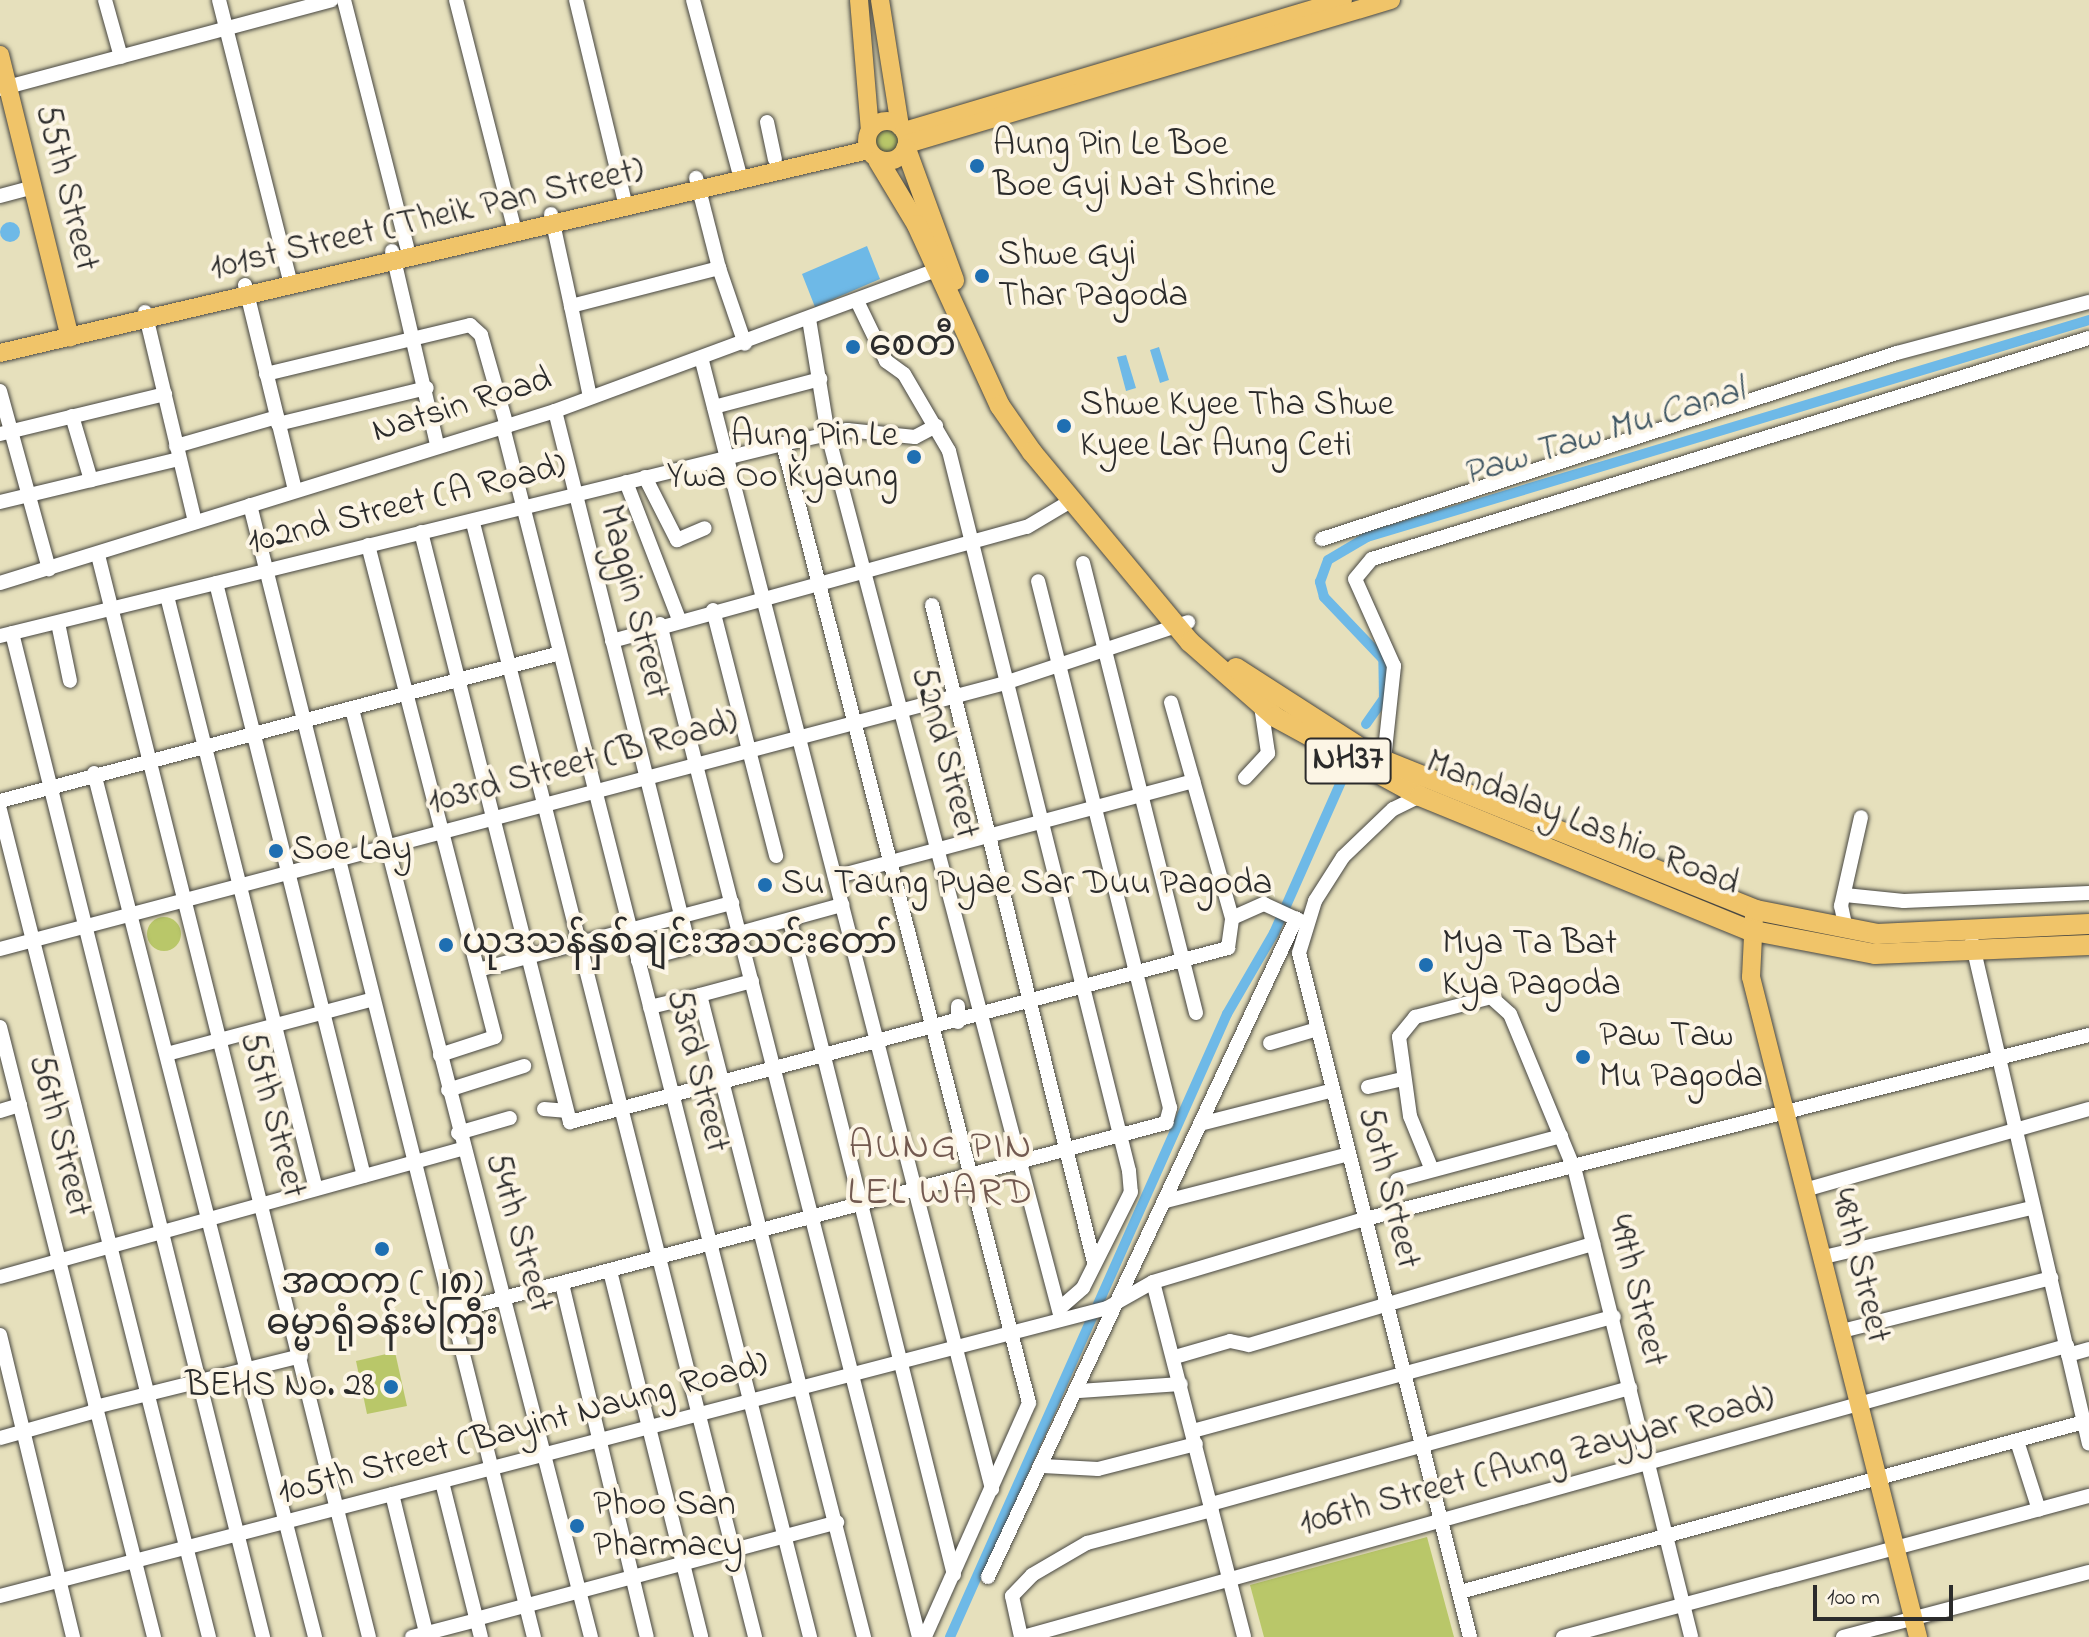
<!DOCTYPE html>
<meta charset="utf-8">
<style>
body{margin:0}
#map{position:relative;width:2089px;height:1637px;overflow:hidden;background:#e6e0bc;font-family:"Indie Flower","Noto Sans Myanmar",sans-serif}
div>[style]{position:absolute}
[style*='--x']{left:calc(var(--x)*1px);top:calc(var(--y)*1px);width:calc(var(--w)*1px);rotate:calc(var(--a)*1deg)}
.green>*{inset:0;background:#b9c769}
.round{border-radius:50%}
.water>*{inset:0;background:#6eb9e7}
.canal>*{height:10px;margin:-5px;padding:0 5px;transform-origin:5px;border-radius:5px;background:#6eb9e7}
.roads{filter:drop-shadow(0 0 2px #474641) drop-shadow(0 0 2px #474641)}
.minor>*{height:14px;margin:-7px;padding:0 7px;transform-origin:7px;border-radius:7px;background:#fff}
.major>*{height:18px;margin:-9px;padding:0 9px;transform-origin:9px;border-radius:9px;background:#f0c469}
.major>.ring{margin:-9px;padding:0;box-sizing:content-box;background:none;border:18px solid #f0c469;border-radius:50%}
.highway>*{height:20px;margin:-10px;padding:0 10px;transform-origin:10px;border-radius:10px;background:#f0c469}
.dots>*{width:22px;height:22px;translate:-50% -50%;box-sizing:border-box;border:4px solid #fcf5e5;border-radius:50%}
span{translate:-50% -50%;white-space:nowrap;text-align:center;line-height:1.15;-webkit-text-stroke:8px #fcf5e5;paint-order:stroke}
.shield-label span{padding:2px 6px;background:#fcf5e5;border:2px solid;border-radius:6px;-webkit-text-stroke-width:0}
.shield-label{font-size:34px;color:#2b2b2b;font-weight:700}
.poi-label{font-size:36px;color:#2b2b2b}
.left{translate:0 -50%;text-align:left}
.right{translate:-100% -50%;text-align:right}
.street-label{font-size:36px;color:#2b2b2b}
.water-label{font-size:38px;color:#3f5663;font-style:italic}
.quarter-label{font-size:40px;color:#735a51;letter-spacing:2px}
.scale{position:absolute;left:1813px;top:1585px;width:140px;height:36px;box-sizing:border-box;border:4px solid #2b2b2b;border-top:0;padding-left:10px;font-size:24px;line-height:28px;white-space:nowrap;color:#2b2b2b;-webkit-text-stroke:6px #fcf5e5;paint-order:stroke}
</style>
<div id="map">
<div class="green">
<i class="round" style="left:875px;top:129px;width:26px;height:26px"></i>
<i class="round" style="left:147px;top:917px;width:34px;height:34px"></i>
<i style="clip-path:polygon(395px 1352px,407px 1406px,367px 1414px,356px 1361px)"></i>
<i style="clip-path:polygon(1427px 1537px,1454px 1637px,1264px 1637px,1250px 1585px)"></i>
</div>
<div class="water">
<i class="round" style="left:0;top:222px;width:20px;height:20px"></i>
<i style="clip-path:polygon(867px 246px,880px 279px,815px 307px,802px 274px)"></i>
<i style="clip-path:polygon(1159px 347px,1169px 380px,1160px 383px,1150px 350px)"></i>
<i style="clip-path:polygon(1126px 355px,1136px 388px,1126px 391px,1117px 357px)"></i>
</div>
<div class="canal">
<i style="--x:1366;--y:724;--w:32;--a:-55"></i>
<i style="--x:1384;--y:698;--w:39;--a:-91"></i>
<i style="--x:1383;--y:659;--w:86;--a:-133.6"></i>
<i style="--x:1324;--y:597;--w:16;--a:-105"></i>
<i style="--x:1320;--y:582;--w:23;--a:-70"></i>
<i style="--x:1328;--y:560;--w:45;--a:-30.5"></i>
<i style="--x:1367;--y:537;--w:754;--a:-16.73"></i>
<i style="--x:950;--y:1637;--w:682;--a:-66.03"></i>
<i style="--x:1227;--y:1014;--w:94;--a:-59.9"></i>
<i style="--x:1274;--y:933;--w:180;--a:-66.1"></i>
</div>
<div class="roads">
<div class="minor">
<i style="--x:105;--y:0;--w:59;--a:74.3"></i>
<i style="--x:219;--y:0;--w:294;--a:75.8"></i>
<i style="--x:344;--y:0;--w:255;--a:75.7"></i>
<i style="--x:456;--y:0;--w:239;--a:75.7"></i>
<i style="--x:576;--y:0;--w:212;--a:76.4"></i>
<i style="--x:693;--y:0;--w:185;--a:75"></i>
<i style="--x:0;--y:89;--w:343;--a:-15"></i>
<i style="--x:767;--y:122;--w:38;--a:78"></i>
<i style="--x:0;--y:196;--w:34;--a:-15"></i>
<i style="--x:551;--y:214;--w:94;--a:77.7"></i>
<i style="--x:392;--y:251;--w:199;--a:76.9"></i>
<i style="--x:719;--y:268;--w:80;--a:71.1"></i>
<i style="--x:245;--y:285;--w:211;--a:76.3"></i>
<i style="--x:857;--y:301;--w:67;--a:64.2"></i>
<i style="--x:886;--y:361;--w:22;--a:36"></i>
<i style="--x:904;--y:374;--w:89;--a:59.7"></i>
<i style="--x:949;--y:451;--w:742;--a:75.96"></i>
<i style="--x:1129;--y:1171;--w:21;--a:85"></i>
<i style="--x:1131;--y:1192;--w:107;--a:116.6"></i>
<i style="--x:1083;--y:1288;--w:32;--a:139"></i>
<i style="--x:145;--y:312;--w:216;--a:76.6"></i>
<i style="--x:809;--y:319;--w:118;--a:80.7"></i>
<i style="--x:828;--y:435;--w:913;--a:75.22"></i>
<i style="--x:702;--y:361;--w:1165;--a:75.58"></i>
<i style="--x:266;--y:374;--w:210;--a:-13.5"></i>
<i style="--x:470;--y:325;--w:15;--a:42"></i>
<i style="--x:481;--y:335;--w:95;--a:74.1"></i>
<i style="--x:0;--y:391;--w:185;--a:74.6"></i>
<i style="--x:590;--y:397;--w:93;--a:-101.8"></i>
<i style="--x:571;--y:306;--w:153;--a:-14.4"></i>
<i style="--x:719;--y:268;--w:93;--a:-104.3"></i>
<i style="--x:714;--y:407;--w:110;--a:-14.8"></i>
<i style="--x:555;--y:411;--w:552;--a:75.96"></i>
<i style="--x:72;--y:416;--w:67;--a:73.5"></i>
<i style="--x:278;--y:424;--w:153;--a:-13.6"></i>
<i style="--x:503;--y:427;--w:1248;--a:75.76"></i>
<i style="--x:0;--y:434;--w:170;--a:-13.6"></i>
<i style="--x:783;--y:444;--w:990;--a:75.61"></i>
<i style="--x:1029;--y:1403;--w:256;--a:114"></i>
<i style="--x:176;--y:446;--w:105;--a:-16"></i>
<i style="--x:645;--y:477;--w:71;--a:63.1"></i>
<i style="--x:677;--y:540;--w:30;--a:-23"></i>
<i style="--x:626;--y:482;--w:147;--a:68.9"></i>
<i style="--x:0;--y:502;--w:184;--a:-13.5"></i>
<i style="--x:250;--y:505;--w:1167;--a:75.92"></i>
<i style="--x:473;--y:523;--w:1149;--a:75.79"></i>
<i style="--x:421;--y:532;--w:609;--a:75.83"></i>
<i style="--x:570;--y:1122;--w:681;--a:-14.81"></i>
<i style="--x:1228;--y:948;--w:30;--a:-82"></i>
<i style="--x:1232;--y:918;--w:224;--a:-105.8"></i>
<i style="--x:1322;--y:539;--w:604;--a:-17.93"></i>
<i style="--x:1897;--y:353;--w:199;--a:-14.9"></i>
<i style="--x:368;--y:545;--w:508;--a:75.53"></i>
<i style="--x:495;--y:1037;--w:58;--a:161.9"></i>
<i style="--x:98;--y:555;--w:1115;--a:75.94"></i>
<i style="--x:1083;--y:563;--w:464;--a:75.9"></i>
<i style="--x:0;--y:583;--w:581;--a:-17.22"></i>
<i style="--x:555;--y:411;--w:406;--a:-20.3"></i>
<i style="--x:216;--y:583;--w:611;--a:75.99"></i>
<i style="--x:167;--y:596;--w:611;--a:75.9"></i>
<i style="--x:932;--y:605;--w:677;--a:76.15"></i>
<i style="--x:713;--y:610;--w:254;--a:75.6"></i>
<i style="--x:58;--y:623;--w:59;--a:78.3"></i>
<i style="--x:660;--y:624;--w:1046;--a:75.66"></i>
<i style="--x:12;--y:633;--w:1035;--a:75.96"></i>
<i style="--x:0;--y:636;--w:806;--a:-13.78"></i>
<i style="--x:783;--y:444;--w:66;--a:-12.3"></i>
<i style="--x:847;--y:430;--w:68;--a:5.9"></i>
<i style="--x:915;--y:437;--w:24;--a:-28"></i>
<i style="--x:612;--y:641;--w:430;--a:-15.4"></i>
<i style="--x:1027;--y:527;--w:49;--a:-30.8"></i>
<i style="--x:352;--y:709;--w:958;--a:75.56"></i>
<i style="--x:1383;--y:769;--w:104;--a:-83.9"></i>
<i style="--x:1394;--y:666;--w:95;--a:-114.1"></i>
<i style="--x:1355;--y:579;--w:26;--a:-50"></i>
<i style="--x:1372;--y:559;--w:750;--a:-17.13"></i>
<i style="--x:94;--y:773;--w:892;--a:75.65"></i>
<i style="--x:1245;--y:778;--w:34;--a:-47"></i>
<i style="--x:1268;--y:753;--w:48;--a:-98.5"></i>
<i style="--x:1420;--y:796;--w:30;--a:154"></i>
<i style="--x:1393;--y:809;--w:69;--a:136.2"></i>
<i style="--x:1343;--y:857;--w:52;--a:122.5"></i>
<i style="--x:1315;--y:901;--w:54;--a:107.1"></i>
<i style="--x:1299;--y:953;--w:705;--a:75.96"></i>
<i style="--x:0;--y:801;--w:579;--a:-14.8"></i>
<i style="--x:0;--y:810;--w:853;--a:75.82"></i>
<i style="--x:835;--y:877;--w:371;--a:-15"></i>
<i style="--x:1845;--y:895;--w:59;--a:5.8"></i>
<i style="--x:1904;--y:901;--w:185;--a:-2.5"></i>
<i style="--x:1232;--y:918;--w:35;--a:-24"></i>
<i style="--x:1264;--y:904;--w:43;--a:24.8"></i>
<i style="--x:790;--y:921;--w:674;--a:75.92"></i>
<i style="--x:1846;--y:929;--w:24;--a:-102"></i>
<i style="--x:1841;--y:906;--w:91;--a:-77.3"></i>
<i style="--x:1972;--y:942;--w:515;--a:76.88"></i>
<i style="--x:0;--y:949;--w:1040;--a:-14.82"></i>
<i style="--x:1005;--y:683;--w:193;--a:-18.4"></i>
<i style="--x:638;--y:961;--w:212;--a:-15.4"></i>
<i style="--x:478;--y:970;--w:263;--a:-14.8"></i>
<i style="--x:752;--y:981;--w:54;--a:164.9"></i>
<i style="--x:700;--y:995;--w:663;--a:75.67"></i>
<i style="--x:958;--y:1006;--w:16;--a:90"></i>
<i style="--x:650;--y:1007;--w:51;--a:-13.5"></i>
<i style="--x:0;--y:1027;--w:629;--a:75.83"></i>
<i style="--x:1270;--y:1043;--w:46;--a:-16.5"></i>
<i style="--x:167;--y:1054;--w:213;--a:-14.9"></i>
<i style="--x:1368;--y:1087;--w:36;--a:-13"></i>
<i style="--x:448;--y:1090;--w:80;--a:-17.5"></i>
<i style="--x:544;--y:1109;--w:21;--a:5"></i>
<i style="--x:0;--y:1111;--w:21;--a:-17"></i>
<i style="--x:1200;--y:1124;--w:137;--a:-14.3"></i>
<i style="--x:458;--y:1133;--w:54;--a:-16.1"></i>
<i style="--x:1432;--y:1170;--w:58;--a:-112.2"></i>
<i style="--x:1410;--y:1116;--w:80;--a:-97.9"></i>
<i style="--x:1399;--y:1037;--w:26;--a:-51"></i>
<i style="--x:1415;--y:1017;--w:79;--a:-14.7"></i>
<i style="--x:1491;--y:997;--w:25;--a:42"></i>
<i style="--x:1510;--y:1014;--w:170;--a:67.5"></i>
<i style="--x:1575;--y:1171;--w:480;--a:76"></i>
<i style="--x:1397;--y:1180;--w:170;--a:-15"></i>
<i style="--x:1808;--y:1189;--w:292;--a:-15.9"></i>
<i style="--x:1166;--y:1201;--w:189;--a:-14.4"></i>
<i style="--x:1824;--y:1257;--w:213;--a:-13.3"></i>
<i style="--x:610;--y:1271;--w:377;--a:76"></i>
<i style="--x:0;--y:1277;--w:479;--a:-15.5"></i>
<i style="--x:1153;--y:1282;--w:366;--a:75.6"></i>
<i style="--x:562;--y:1284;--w:363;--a:76.5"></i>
<i style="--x:451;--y:1312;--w:740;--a:-14.81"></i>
<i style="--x:1166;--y:1123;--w:16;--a:-75"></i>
<i style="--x:1170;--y:1108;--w:543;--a:-104.06"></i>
<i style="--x:1842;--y:1331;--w:216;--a:-14.2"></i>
<i style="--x:0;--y:1335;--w:311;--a:76.4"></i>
<i style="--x:2068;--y:1355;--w:22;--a:-16"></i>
<i style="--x:1175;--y:1357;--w:57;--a:-16.2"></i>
<i style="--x:1230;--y:1341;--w:19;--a:12"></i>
<i style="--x:1249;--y:1345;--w:359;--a:-16.4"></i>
<i style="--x:1079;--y:1391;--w:102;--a:-3.9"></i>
<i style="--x:95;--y:1407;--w:212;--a:-13.9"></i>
<i style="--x:1193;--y:1431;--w:436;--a:-15.2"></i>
<i style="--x:0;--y:1438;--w:100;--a:-15.7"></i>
<i style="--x:2017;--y:1441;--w:72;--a:72.3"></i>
<i style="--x:1043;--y:1466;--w:55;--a:3.1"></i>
<i style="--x:1098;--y:1469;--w:101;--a:-14.3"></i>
<i style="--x:442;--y:1482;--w:160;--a:75.9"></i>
<i style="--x:392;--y:1494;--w:147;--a:76.2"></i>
<i style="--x:1211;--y:1504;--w:435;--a:-15.5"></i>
<i style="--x:988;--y:1577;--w:727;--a:-64.92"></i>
<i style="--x:1460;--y:1592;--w:647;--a:-15.24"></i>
<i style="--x:0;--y:1596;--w:1144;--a:-14.58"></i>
<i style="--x:1107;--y:1308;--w:53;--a:-29.5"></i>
<i style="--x:1153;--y:1282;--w:217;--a:-16.6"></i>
<i style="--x:1361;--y:1220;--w:751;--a:-14.26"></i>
<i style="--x:476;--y:1619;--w:374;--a:-15"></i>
<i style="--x:412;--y:1637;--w:67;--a:-14.7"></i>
<i style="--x:1021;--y:1637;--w:42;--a:-102.4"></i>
<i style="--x:1012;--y:1596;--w:29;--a:-46"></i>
<i style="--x:1032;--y:1575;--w:64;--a:-30.2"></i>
<i style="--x:1087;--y:1543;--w:129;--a:-14.8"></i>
<i style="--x:1023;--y:1637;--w:1084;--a:-15.58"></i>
<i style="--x:1563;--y:1637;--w:545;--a:-15.01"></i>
<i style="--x:1843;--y:1637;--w:254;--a:-14.8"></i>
</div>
<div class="major">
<i style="--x:859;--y:0;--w:130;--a:85.2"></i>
<i style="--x:880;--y:0;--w:128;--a:81"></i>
<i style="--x:0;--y:55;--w:291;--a:76.1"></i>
<i class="ring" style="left:867px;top:121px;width:22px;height:22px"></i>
<i style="--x:904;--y:131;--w:458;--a:-16.6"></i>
<i style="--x:907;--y:144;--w:505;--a:-16.57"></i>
<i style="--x:0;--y:353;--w:891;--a:-13.16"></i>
<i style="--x:1754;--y:916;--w:61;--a:92.8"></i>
<i style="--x:1751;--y:977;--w:681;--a:75.8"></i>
</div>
<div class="highway">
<i style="--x:906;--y:149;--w:140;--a:69.9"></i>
<i style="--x:878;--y:160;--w:76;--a:59"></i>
<i style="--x:917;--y:225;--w:199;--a:65.4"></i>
<i style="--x:1000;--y:406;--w:56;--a:55.2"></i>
<i style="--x:1032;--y:452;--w:247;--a:50.3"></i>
<i style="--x:1190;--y:642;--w:113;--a:41.4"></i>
<i style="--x:1275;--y:717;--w:165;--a:28.6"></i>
<i style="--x:1420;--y:796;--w:355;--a:22.2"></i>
<i style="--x:1749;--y:930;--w:128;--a:10.8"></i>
<i style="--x:1875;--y:954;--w:214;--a:-2.4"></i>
<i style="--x:1236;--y:668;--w:163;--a:32.7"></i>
<i style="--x:1373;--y:756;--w:413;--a:21.9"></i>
<i style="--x:1756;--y:910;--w:123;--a:11.2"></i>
<i style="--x:1877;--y:934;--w:212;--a:-2.7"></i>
</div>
</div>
<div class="dots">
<i style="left:977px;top:166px;background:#1f6fb2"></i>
<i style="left:982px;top:276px;background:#1f6fb2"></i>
<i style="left:853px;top:347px;background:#1f6fb2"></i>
<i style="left:1064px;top:426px;background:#1f6fb2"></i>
<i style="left:914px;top:457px;background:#1f6fb2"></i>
<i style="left:276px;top:851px;background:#1f6fb2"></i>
<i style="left:765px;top:885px;background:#1f6fb2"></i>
<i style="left:446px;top:945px;background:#1f6fb2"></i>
<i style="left:1426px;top:965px;background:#1f6fb2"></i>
<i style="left:1583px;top:1057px;background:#1f6fb2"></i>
<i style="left:382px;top:1249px;background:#1f6fb2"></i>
<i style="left:391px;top:1387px;background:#1f6fb2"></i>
<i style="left:577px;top:1526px;background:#1f6fb2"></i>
</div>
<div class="shield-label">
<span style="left:1348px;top:761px">NH37</span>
</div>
<div class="poi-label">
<span class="left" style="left:993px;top:166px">Aung Pin Le Boe<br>Boe Gyi Nat Shrine</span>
<span class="left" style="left:998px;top:276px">Shwe Gyi<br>Thar Pagoda</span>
<span class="left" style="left:869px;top:347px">စေတီ</span>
<span class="left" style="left:1080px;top:426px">Shwe Kyee Tha Shwe<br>Kyee Lar Aung Ceti</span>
<span class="right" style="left:898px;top:457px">Aung Pin Le<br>Ywa Oo Kyaung</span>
<span class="left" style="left:292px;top:851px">Soe Lay</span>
<span class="left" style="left:781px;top:885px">Su Taung Pyae Sar Duu Pagoda</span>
<span class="left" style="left:1442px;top:965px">Mya Ta Bat<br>Kya Pagoda</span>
<span class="left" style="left:462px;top:945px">ယုဒသန်နှစ်ချင်းအသင်းတော်</span>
<span class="left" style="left:1599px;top:1057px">Paw Taw<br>Mu Pagoda</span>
<span style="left:382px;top:1305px">အထက (၂၈)<br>ဓမ္မာရုံခန်းမကြီး</span>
<span class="right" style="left:375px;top:1387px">BEHS No. 28</span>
<span class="left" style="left:593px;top:1526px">Phoo San<br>Pharmacy</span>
</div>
<div class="street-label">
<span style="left:66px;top:188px;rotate:76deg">55th Street</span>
<span style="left:427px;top:220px;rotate:-13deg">101st Street (Theik Pan Street)</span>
<span style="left:462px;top:406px;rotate:-17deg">Natsin Road</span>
<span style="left:407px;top:505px;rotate:-14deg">102nd Street (A Road)</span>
<span style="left:633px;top:602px;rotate:76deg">Maggin Street</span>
<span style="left:944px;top:753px;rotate:75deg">52nd Street</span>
<span style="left:583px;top:763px;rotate:-15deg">103rd Street (B Road)</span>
<span style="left:1582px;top:824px;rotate:22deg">Mandalay Lashio Road</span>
<span style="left:697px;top:1071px;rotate:76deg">53rd Street</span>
<span style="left:272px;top:1115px;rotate:75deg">55th Street</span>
<span style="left:59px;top:1136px;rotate:76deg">56th Street</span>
<span style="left:1388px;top:1188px;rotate:76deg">50th Srteet</span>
<span style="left:518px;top:1233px;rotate:74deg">54th Street</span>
<span style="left:1859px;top:1266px;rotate:76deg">48th Street</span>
<span style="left:1636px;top:1291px;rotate:76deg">49th Street</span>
<span style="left:523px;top:1429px;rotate:-15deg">105th Street (Bayint Naung Road)</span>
<span style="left:1537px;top:1462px;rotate:-15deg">106th Street (Aung Zayyar Road)</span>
</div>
<div class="water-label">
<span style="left:1604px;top:434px;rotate:-17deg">Paw Taw Mu Canal</span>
</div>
<div class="quarter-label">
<span style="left:941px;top:1171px">AUNG PIN<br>LEL WARD</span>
</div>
<div class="scale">100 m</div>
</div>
